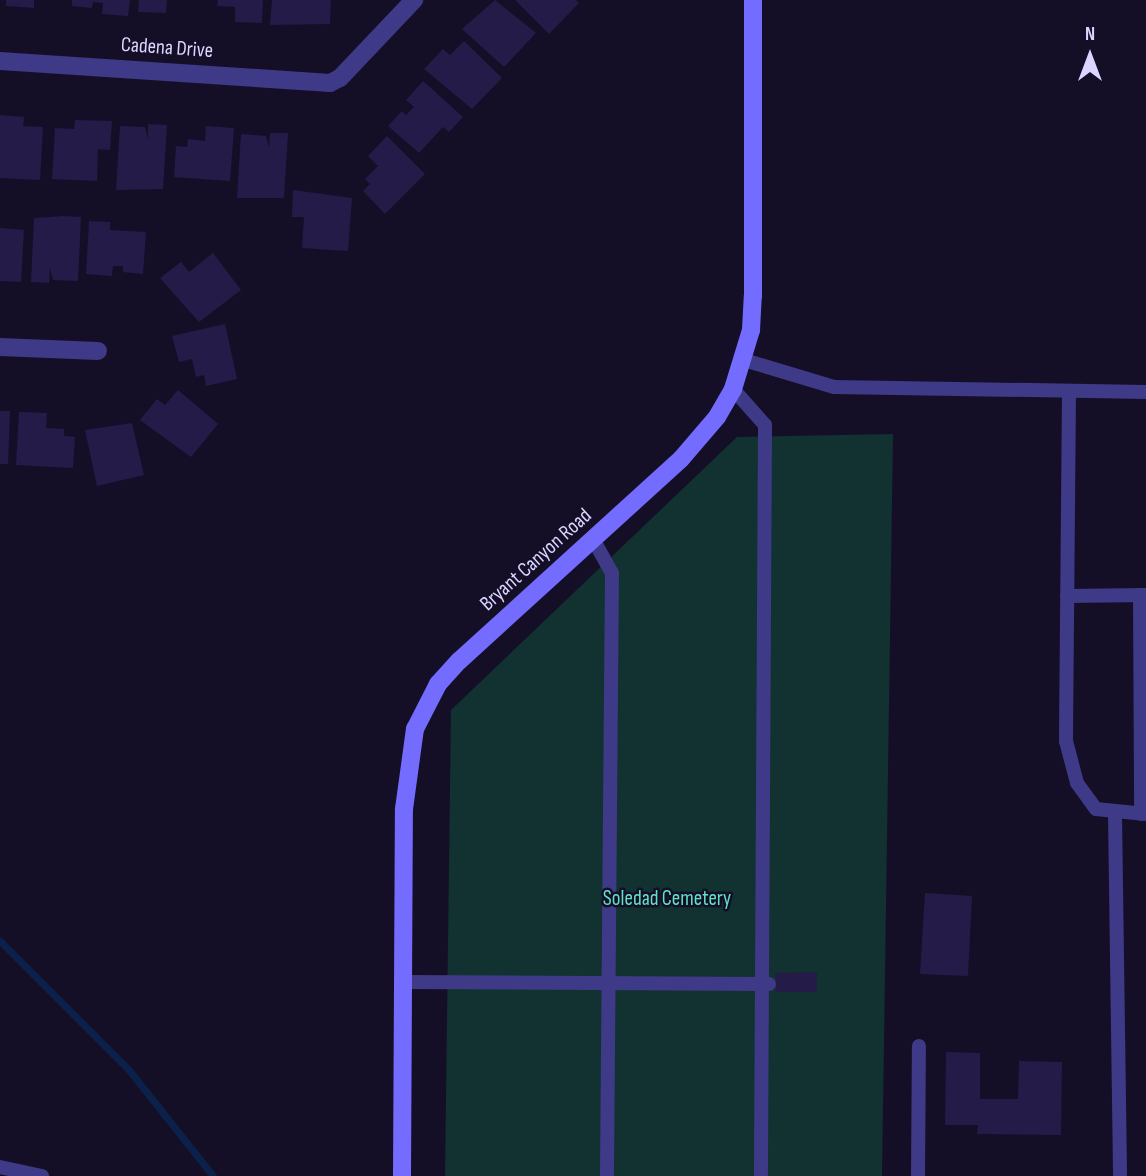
<!DOCTYPE html>
<style>
body{margin:0}
#map{position:relative;width:1146px;height:1176px;overflow:hidden;background:#140f27;font-family:"Sofia Sans Condensed",sans-serif}
div>[style]{position:absolute}
[style*='--x']{left:calc(var(--x)*1px);top:calc(var(--y)*1px);width:calc(var(--w)*1px);rotate:calc(var(--a)*1deg)}
.green>*{inset:0;background:#123131}
.stream>*{height:7px;margin:-3.5px;padding:0 3.5px;transform-origin:3.5px;border-radius:3.5px;background:#0c214a}
.building>*{inset:0;background:#251b48}
.lane>*{height:14px;margin:-7px;padding:0 7px;transform-origin:7px;border-radius:7px;background:#3e3a87}
.street>*{height:18px;margin:-9px;padding:0 9px;transform-origin:9px;border-radius:9px;background:#3e3a87}
.secondary>*{height:18px;margin:-9px;padding:0 9px;transform-origin:9px;border-radius:9px;background:#736cff}
span{translate:-50% -50%;white-space:nowrap;text-align:center;line-height:1.15;-webkit-text-stroke:5px #140f27;paint-order:stroke}
.street-label{font-size:21px;color:#dbd5ff}
.park-label{font-size:21px;color:#5fe2c3}
.north{position:absolute;left:1055px;top:21px;width:70px;height:70px;-webkit-text-stroke:5px #140f27;paint-order:stroke;rotate:0deg;font-size:19px;font-weight:700;line-height:28px;text-align:center;color:#dbd5ff}
.north::after{content:'';display:block;margin:auto;width:24px;height:32px;background:#dbd5ff;clip-path:polygon(50% 0,100% 100%,50% 72%,0 100%)}
</style>
<div id="map">
<div class="green">
<i style="clip-path:polygon(893px 434px,882px 1176px,445px 1176px,451px 710px,737px 437px)"></i>
</div>
<div class="stream">
<i style="--x:0;--y:941;--w:182;--a:45"></i>
<i style="--x:129;--y:1070;--w:135;--a:51.6"></i>
</div>
<div class="building">
<i style="clip-path:polygon(6px 0,34px 0,34px 8px,6px 6px)"></i>
<i style="clip-path:polygon(72px 0,130px 0,128px 16px,102px 14px,103px 3px,93px 2px,92px 8px,72px 6px)"></i>
<i style="clip-path:polygon(139px 0,167px 0,166px 13px,138px 12px)"></i>
<i style="clip-path:polygon(218px 0,263px 0,262px 23px,235px 22px,235px 7px,217px 6px)"></i>
<i style="clip-path:polygon(272px 0,331px 0,330px 24px,270px 25px)"></i>
<i style="clip-path:polygon(495px 0,536px 33px,504px 67px,462px 29px)"></i>
<i style="clip-path:polygon(515px 0,576px 0,579px 3px,549px 34px)"></i>
<i style="clip-path:polygon(464px 41px,502px 78px,472px 109px,424px 69px,443px 49px,450px 55px)"></i>
<i style="clip-path:polygon(423px 81px,463px 117px,449px 132px,443px 127px,419px 153px,388px 126px,402px 111px,406px 115px,414px 107px,406px 100px)"></i>
<i style="clip-path:polygon(0 115px,24px 117px,23px 126px,43px 127px,40px 180px,0 178px)"></i>
<i style="clip-path:polygon(75px 120px,112px 121px,110px 150px,98px 149px,97px 181px,52px 179px,55px 128px,74px 129px)"></i>
<i style="clip-path:polygon(148px 124px,167px 125px,163px 189px,116px 190px,120px 126px,145px 127px,148px 139px)"></i>
<i style="clip-path:polygon(206px 126px,234px 128px,230px 181px,174px 177px,176px 146px,187px 147px,188px 139px,205px 141px)"></i>
<i style="clip-path:polygon(270px 133px,288px 133px,284px 198px,237px 198px,241px 134px,266px 136px,269px 148px)"></i>
<i style="clip-path:polygon(387px 136px,425px 174px,385px 214px,363px 191px,370px 184px,365px 179px,378px 166px,368px 156px)"></i>
<i style="clip-path:polygon(293px 190px,352px 198px,348px 251px,302px 248px,304px 217px,292px 217px)"></i>
<i style="clip-path:polygon(63px 216px,81px 217px,78px 281px,53px 280px,50px 268px,49px 283px,31px 282px,34px 218px)"></i>
<i style="clip-path:polygon(89px 221px,110px 222px,110px 230px,146px 232px,143px 274px,123px 272px,123px 266px,113px 266px,112px 276px,86px 274px)"></i>
<i style="clip-path:polygon(0 228px,24px 230px,21px 282px,0 281px)"></i>
<i style="clip-path:polygon(213px 253px,241px 290px,199px 322px,160px 278px,181px 262px,189px 272px)"></i>
<i style="clip-path:polygon(225px 324px,237px 379px,206px 386px,204px 375px,196px 377px,192px 359px,179px 362px,172px 336px)"></i>
<i style="clip-path:polygon(178px 390px,218px 424px,191px 457px,140px 420px,157px 399px,165px 405px)"></i>
<i style="clip-path:polygon(0 411px,10px 411px,8px 464px,0 464px)"></i>
<i style="clip-path:polygon(19px 412px,47px 413px,46px 428px,64px 429px,64px 436px,75px 437px,73px 468px,16px 465px)"></i>
<i style="clip-path:polygon(132px 423px,144px 475px,97px 486px,85px 430px)"></i>
<i style="clip-path:polygon(925px 893px,972px 896px,968px 976px,920px 974px)"></i>
<i style="clip-path:polygon(817px 972px,817px 992px,776px 992px,775px 973px)"></i>
<i style="clip-path:polygon(946px 1052px,980px 1053px,980px 1099px,1018px 1099px,1019px 1061px,1062px 1062px,1061px 1135px,977px 1134px,978px 1125px,945px 1125px)"></i>
</div>
<div class="lane">
<i style="--x:744;--y:360;--w:94;--a:16.7"></i>
<i style="--x:834;--y:387;--w:312;--a:0.9"></i>
<i style="--x:733;--y:389;--w:48;--a:48.4"></i>
<i style="--x:765;--y:425;--w:751;--a:90.31"></i>
<i style="--x:1069;--y:392;--w:349;--a:90.5"></i>
<i style="--x:1066;--y:741;--w:43;--a:75.3"></i>
<i style="--x:1077;--y:783;--w:32;--a:54"></i>
<i style="--x:1096;--y:809;--w:50;--a:5.7"></i>
<i style="--x:593;--y:539;--w:39;--a:61"></i>
<i style="--x:612;--y:573;--w:603;--a:90.48"></i>
<i style="--x:1140;--y:595;--w:219;--a:89.7"></i>
<i style="--x:1067;--y:596;--w:79;--a:-0.7"></i>
<i style="--x:1115;--y:814;--w:362;--a:89.2"></i>
<i style="--x:403;--y:982;--w:366;--a:0.3"></i>
<i style="--x:0;--y:1167;--w:43;--a:12.1"></i>
<i style="--x:918;--y:1176;--w:130;--a:-89.6"></i>
</div>
<div class="street">
<i style="--x:0;--y:61;--w:331;--a:3.8"></i>
<i style="--x:330;--y:83;--w:11;--a:-27"></i>
<i style="--x:340;--y:78;--w:108;--a:-46.5"></i>
<i style="--x:0;--y:347;--w:98;--a:2.3"></i>
</div>
<div class="secondary">
<i style="--x:402;--y:1176;--w:367;--a:-89.7"></i>
<i style="--x:404;--y:809;--w:81;--a:-82.2"></i>
<i style="--x:415;--y:729;--w:51;--a:-62.9"></i>
<i style="--x:438;--y:684;--w:31;--a:-48"></i>
<i style="--x:459;--y:661;--w:300;--a:-42.3"></i>
<i style="--x:681;--y:459;--w:55;--a:-49.4"></i>
<i style="--x:717;--y:417;--w:32;--a:-60"></i>
<i style="--x:733;--y:389;--w:62;--a:-73"></i>
<i style="--x:751;--y:330;--w:34;--a:-87"></i>
<i style="--x:753;--y:296;--w:296;--a:-90"></i>
</div>
<div class="street-label">
<span style="left:167px;top:48px;rotate:4deg">Cadena Drive</span>
<span style="left:536px;top:560px;rotate:-42deg">Bryant Canyon Road</span>
</div>
<div class="park-label">
<span style="left:667px;top:899px">Soledad Cemetery</span>
</div>
<div class="north">N</div>
</div>
